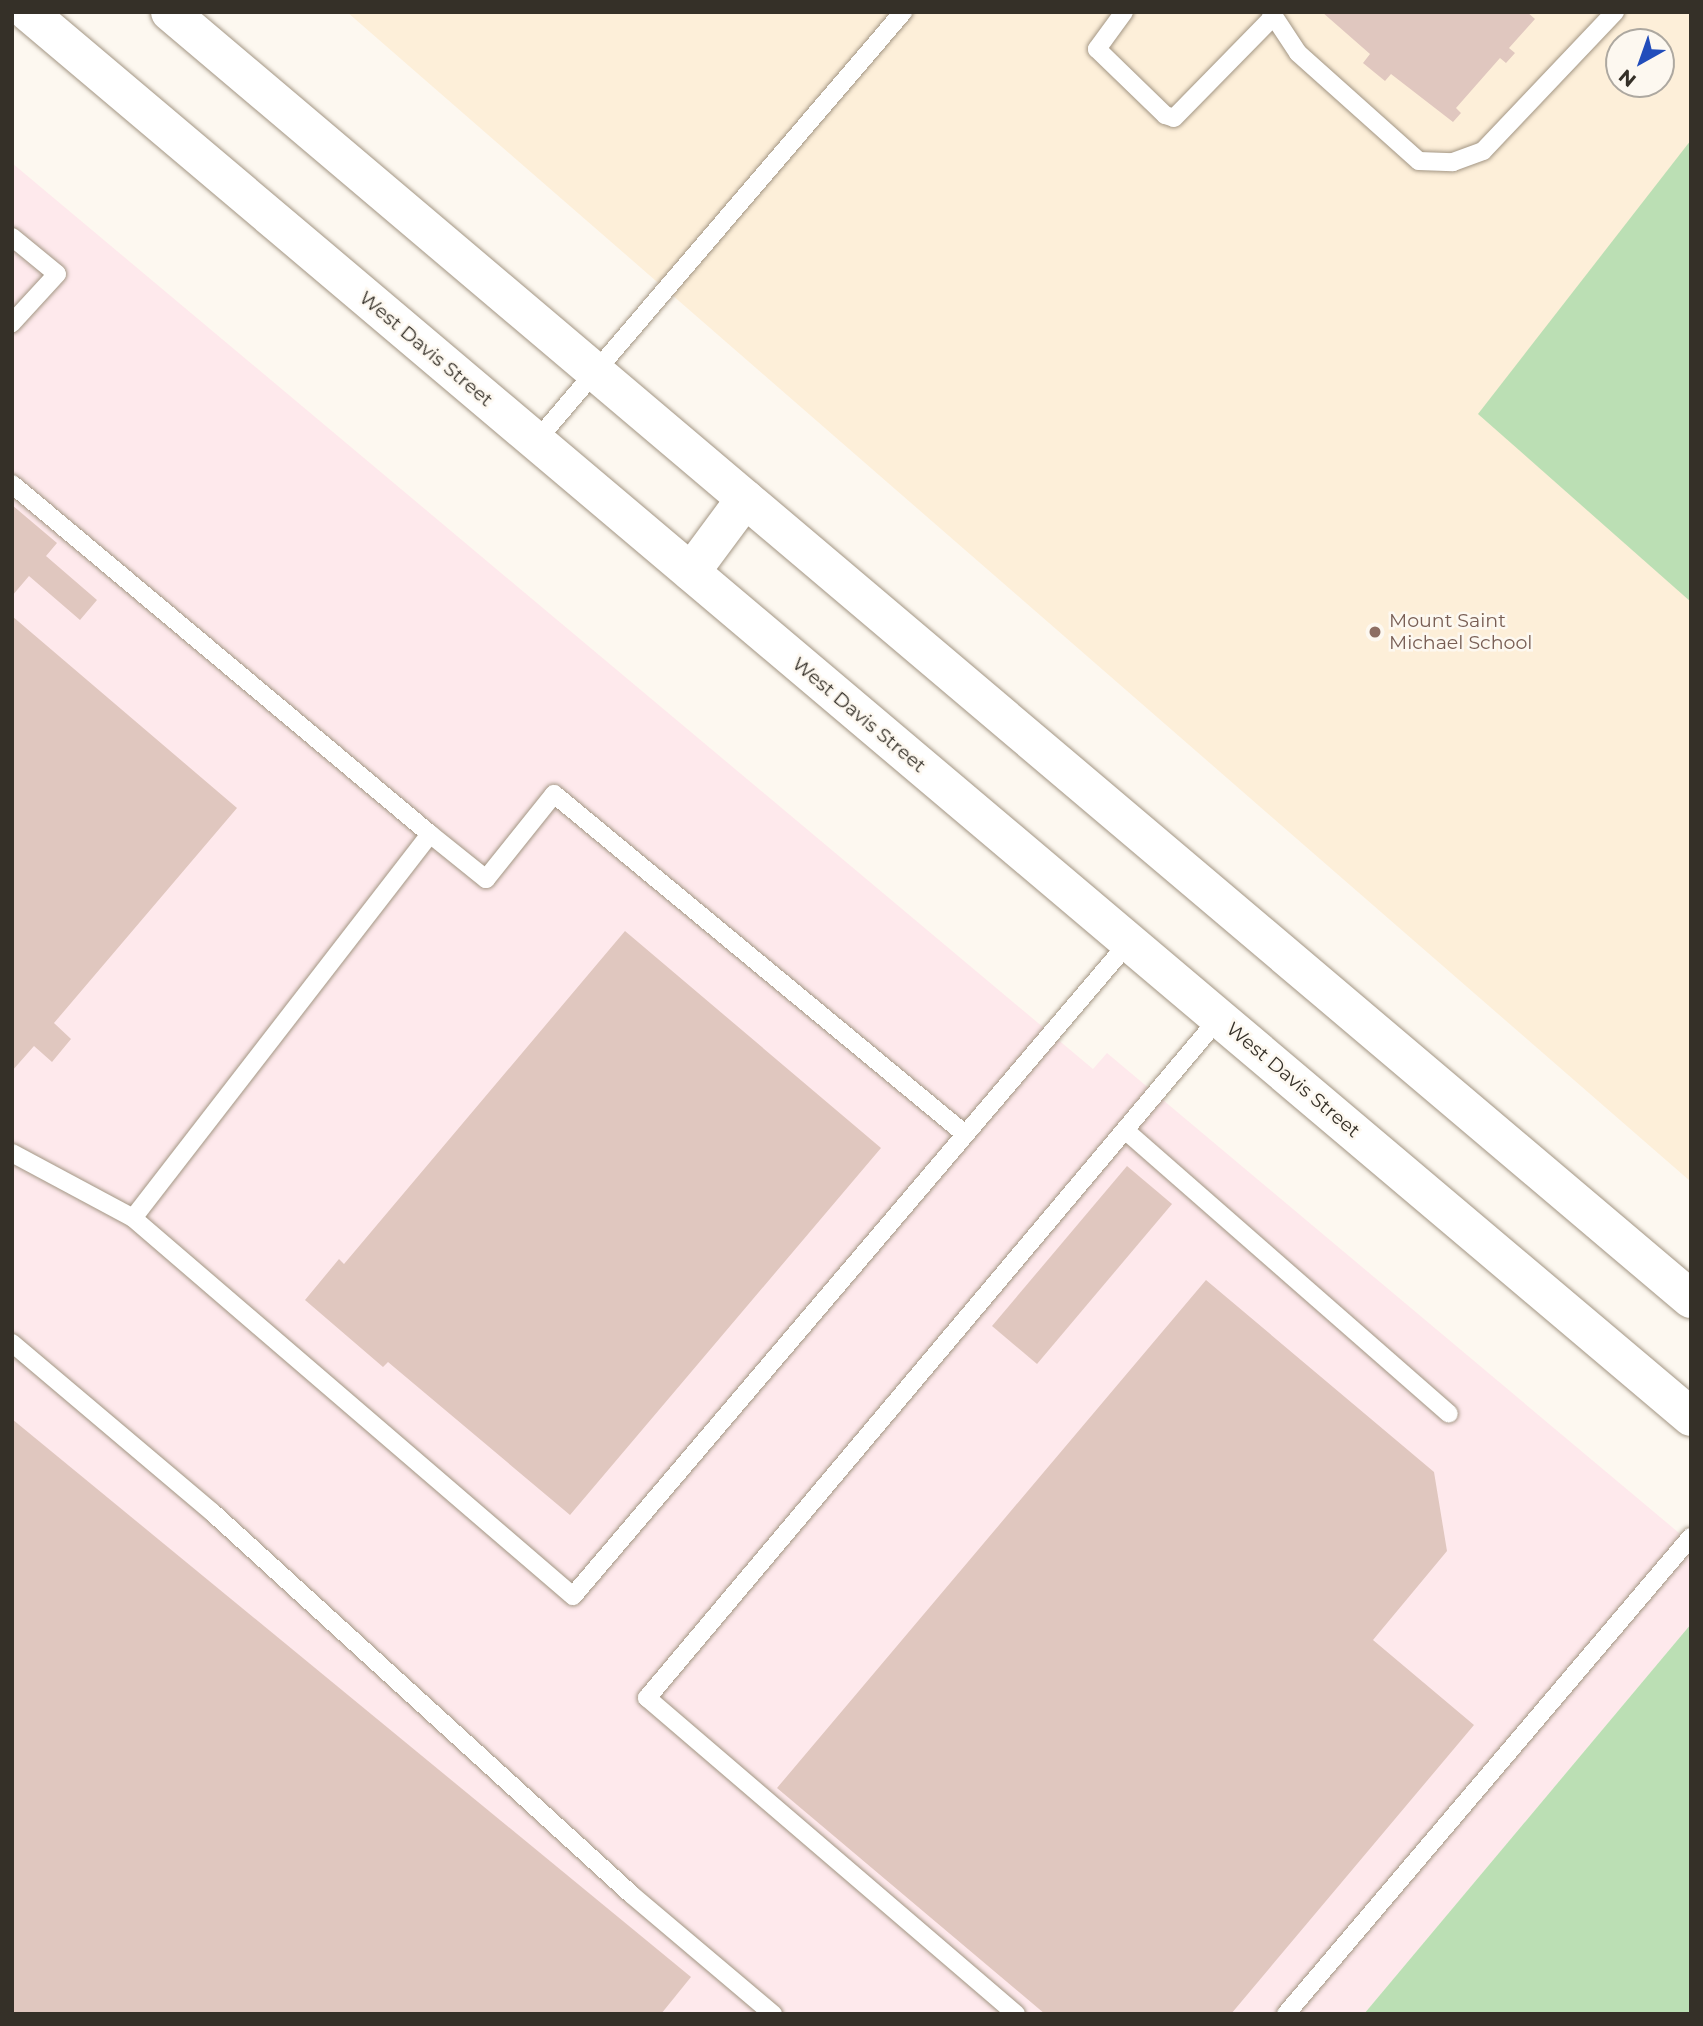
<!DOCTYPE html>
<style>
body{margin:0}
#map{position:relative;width:1703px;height:2026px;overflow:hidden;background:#fdf8f0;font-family:Montserrat,sans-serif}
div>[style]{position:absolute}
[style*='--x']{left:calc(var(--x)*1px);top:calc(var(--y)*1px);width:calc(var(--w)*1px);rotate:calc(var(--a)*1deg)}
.built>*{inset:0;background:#fdefd9}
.industrial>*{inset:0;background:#fee9ec}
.green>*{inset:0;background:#bbdfb4}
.building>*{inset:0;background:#e0c7bf}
.roads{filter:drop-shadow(0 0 2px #a39684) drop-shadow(0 0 2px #a39684)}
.lane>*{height:18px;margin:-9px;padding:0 9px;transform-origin:9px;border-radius:9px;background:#fff}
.secondary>*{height:38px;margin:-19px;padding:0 19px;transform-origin:19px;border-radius:19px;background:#fff}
.dots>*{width:19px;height:19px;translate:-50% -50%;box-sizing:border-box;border:4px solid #fdf8f0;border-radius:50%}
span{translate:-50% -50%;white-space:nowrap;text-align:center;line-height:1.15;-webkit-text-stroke:5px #fdf8f0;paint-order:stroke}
.street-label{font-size:19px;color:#353028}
.education-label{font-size:19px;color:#785e54}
.left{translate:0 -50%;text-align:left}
.frame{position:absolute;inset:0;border:14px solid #353028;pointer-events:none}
.north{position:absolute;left:1605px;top:28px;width:70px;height:70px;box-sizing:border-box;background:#fdf8f0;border:2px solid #ada8a0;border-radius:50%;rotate:220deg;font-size:19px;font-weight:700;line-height:28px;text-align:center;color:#353028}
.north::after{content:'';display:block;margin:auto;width:24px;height:32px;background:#224dbb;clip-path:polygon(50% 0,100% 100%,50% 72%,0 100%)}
</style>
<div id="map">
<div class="built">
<i style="clip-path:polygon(evenodd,347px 12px,1691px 12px,1690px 1181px,347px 12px,1619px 42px,1661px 42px,1661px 84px,1619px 84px,1619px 42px)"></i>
</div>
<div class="industrial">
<i style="clip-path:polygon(12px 163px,1093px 1069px,1107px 1053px,1691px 1543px,1691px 1624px,1364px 2014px,12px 2014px)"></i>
</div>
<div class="green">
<i style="clip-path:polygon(1691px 140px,1691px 602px,1478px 414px)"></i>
<i style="clip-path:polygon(1691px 1624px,1691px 2014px,1364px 2014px)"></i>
</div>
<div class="building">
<i style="clip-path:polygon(1322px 12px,1527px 12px,1535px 19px,1509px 48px,1515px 53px,1506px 63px,1500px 58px,1456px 108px,1461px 113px,1453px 122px,1391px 74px,1385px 81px,1363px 63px,1370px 54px)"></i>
<i style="clip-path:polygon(12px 505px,57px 543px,46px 556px,97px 600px,80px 620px,29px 576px,12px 596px)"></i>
<i style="clip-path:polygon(12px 616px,237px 808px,54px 1023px,71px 1039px,52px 1062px,34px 1046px,12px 1071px)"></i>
<i style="clip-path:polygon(625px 931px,881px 1148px,570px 1515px,388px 1362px,383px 1367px,305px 1300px,339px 1259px,344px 1264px)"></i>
<i style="clip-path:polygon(1127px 1166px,1172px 1204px,1037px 1364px,992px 1326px)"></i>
<i style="clip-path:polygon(1206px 1280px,1434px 1472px,1447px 1551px,1373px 1640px,1474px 1725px,1231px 2014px,1045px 2014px,777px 1788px)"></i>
<i style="clip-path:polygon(12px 1419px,691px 1977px,661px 2014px,12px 2014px)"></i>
</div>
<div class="roads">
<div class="lane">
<i style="--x:1124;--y:12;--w:46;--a:126.1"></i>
<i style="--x:1097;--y:49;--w:95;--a:44.1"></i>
<i style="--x:1165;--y:115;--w:9;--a:18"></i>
<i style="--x:1174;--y:118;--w:143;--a:-45.6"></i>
<i style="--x:1271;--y:12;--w:49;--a:56.6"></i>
<i style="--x:1298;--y:53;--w:162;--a:41.8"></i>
<i style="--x:1419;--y:161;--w:34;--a:2"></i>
<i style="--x:1453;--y:162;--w:32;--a:-20"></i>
<i style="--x:1483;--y:151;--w:192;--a:-46.5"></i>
<i style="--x:12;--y:237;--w:58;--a:39.4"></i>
<i style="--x:57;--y:274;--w:67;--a:132.6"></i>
<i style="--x:536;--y:441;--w:565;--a:-49.45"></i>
<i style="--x:12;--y:484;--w:545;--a:39.94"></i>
<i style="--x:430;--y:834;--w:485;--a:127.7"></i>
<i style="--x:430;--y:834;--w:72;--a:38.8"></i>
<i style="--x:486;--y:879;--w:109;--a:-51.3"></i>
<i style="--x:554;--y:794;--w:533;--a:39.6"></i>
<i style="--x:1126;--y:1131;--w:429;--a:41.2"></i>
<i style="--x:12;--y:1153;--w:137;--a:28.2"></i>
<i style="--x:133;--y:1218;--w:580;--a:40.67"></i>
<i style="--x:573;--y:1596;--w:858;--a:-49.63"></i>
<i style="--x:12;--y:1343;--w:262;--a:40.2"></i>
<i style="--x:212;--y:1512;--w:568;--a:42.36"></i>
<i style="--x:632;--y:1895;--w:185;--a:40.2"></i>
<i style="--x:1016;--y:2014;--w:486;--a:-139.4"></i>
<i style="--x:647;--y:1698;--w:889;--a:-49.93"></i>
<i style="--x:1286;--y:2014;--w:626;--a:-49.67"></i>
</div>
<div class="secondary">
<i style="--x:28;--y:12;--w:2177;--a:40.19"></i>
<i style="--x:170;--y:12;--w:1992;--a:40.24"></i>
<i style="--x:691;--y:572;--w:91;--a:-53.5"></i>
</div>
</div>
<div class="dots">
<i style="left:1375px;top:632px;background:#8d6e63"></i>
</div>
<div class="street-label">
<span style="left:426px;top:349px;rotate:40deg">West Davis Street</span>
<span style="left:859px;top:715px;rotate:40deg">West Davis Street</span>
<span style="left:1293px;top:1080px;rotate:40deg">West Davis Street</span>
</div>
<div class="education-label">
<span class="left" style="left:1389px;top:632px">Mount Saint<br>Michael School</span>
</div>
<div class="frame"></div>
<div class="north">N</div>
</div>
